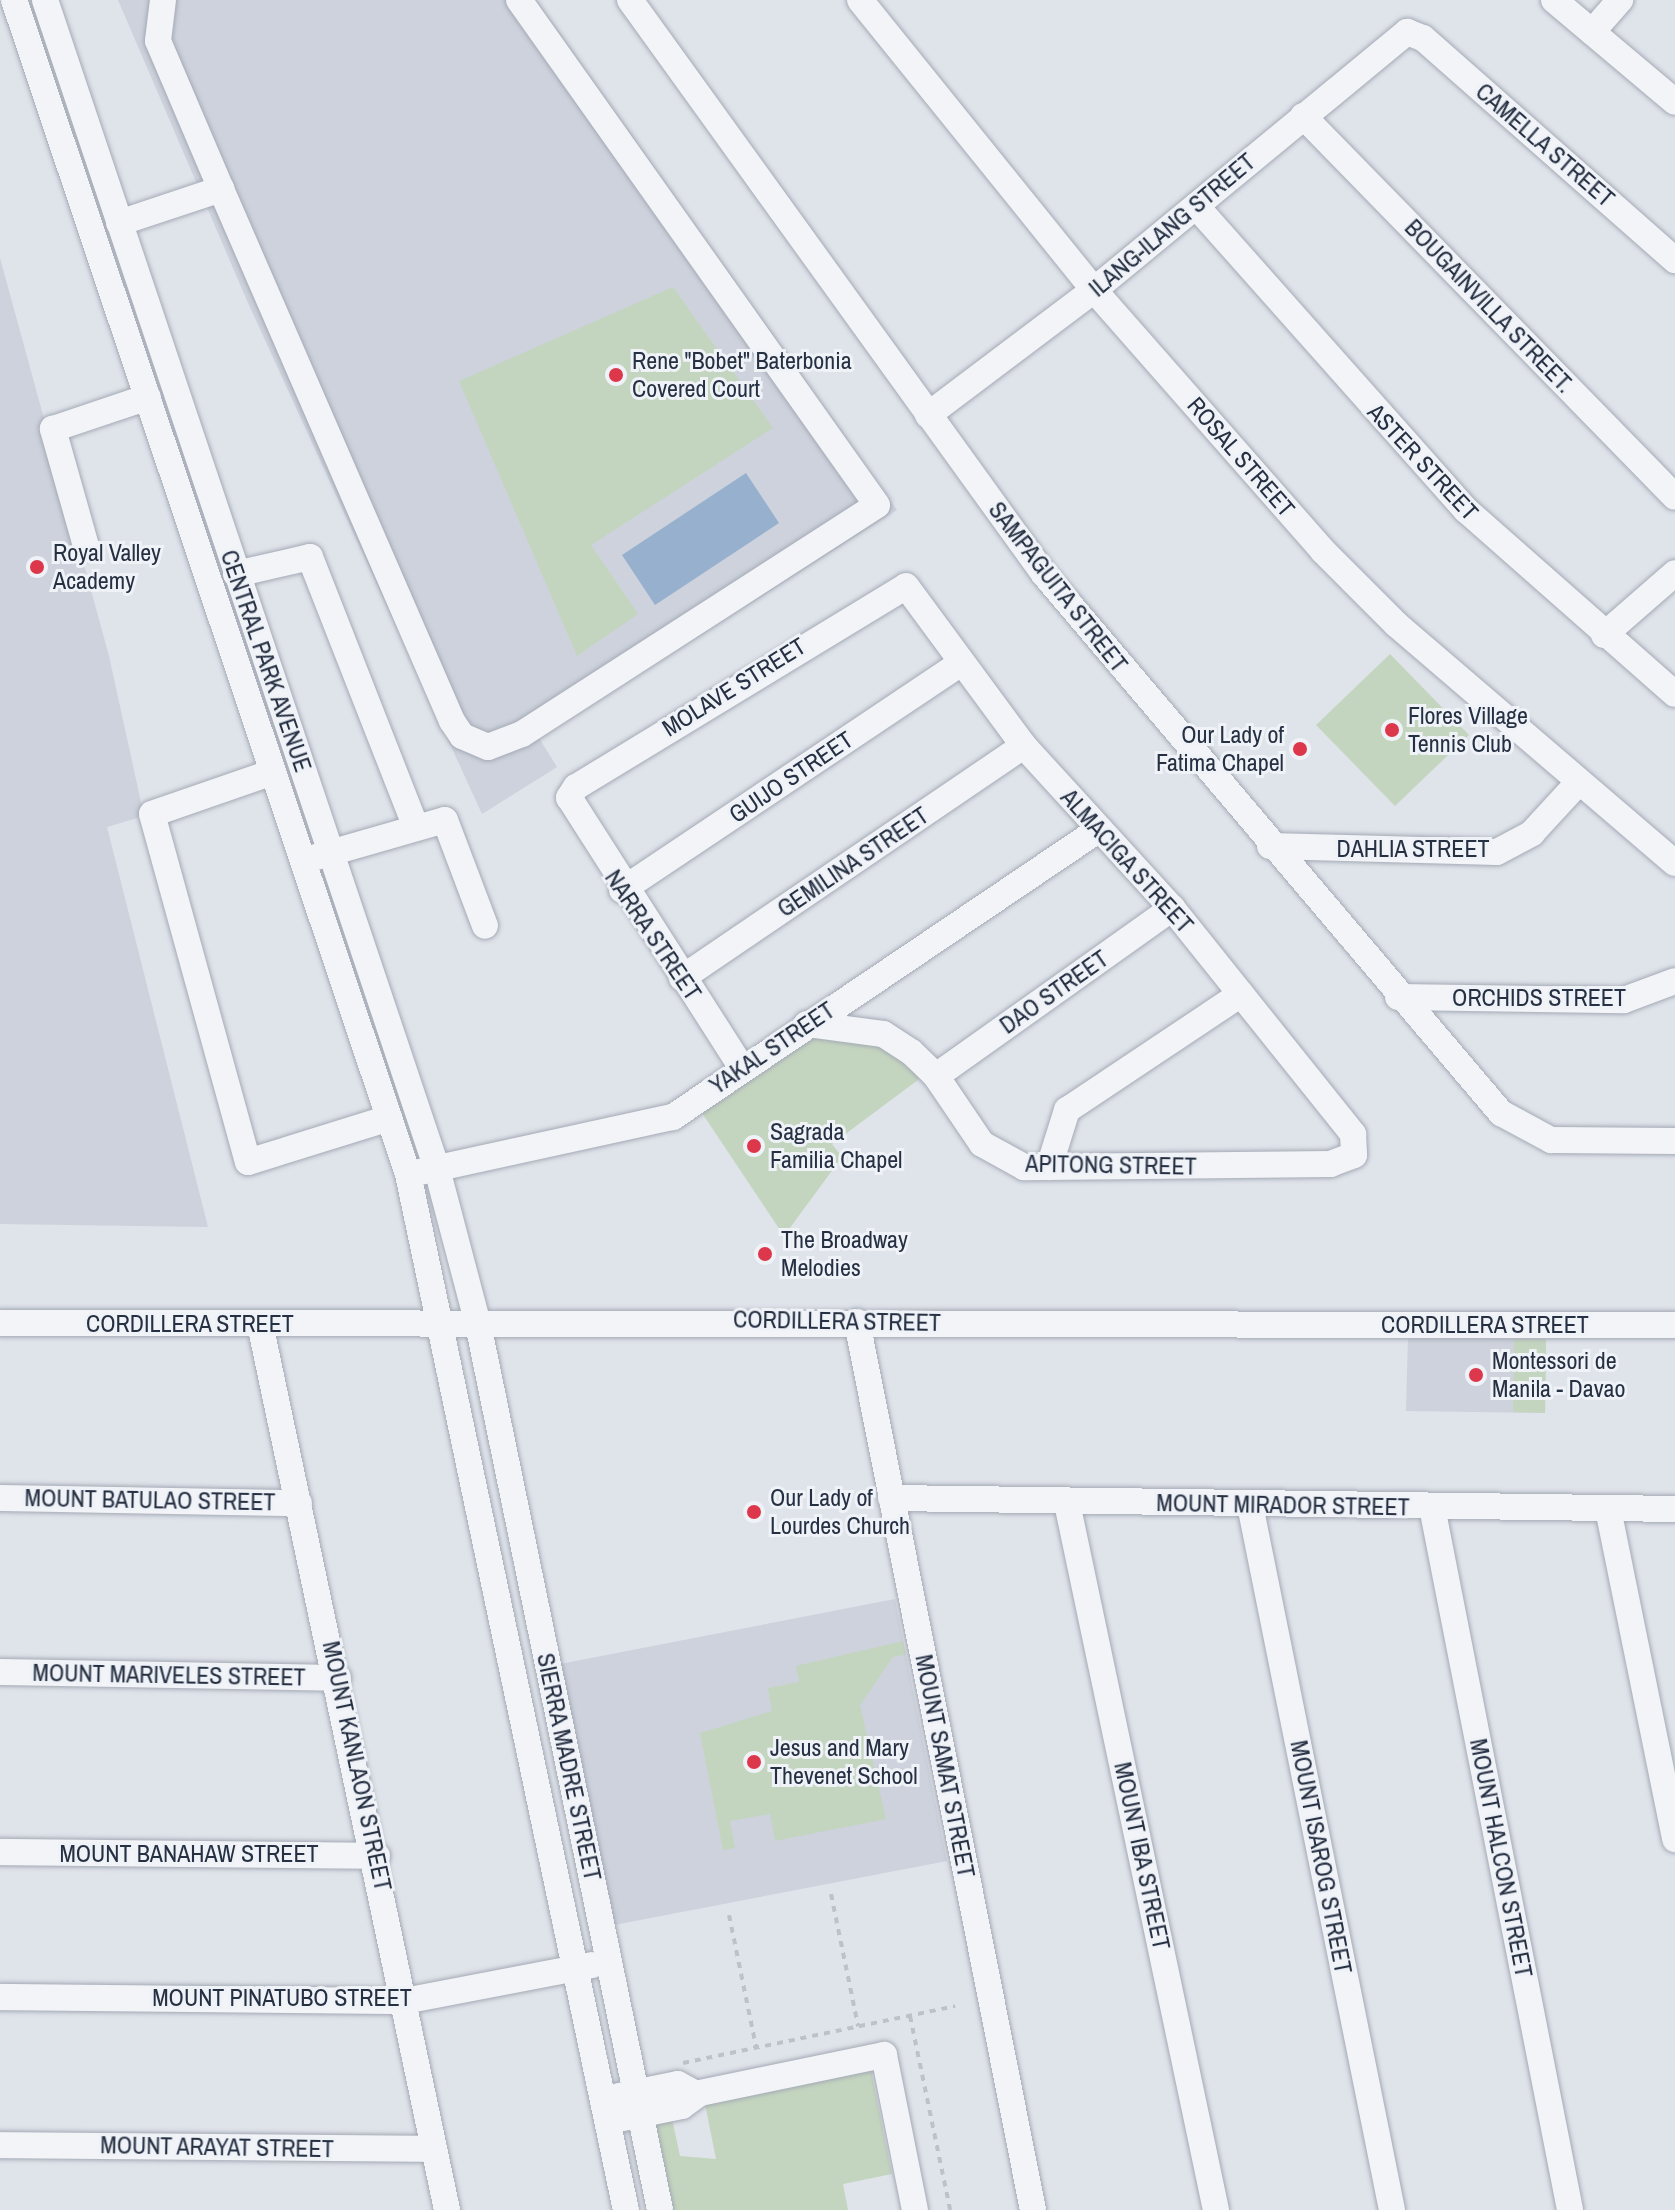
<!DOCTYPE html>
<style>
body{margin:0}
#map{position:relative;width:1675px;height:2210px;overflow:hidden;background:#dfe3ea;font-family:"Archivo Narrow",sans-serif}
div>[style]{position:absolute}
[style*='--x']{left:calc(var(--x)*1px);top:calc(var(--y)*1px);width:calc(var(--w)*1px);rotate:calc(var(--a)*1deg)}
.built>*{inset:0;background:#cdd2dc}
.green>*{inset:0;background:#c4d5bf}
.water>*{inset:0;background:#96b0ce}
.path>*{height:4px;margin-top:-2px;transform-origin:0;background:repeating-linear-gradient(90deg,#bdc1c9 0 6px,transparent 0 12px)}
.roads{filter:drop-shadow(0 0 2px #a4aab5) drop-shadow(0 0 2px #a4aab5)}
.minor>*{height:26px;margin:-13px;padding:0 13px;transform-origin:13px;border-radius:13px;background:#f2f4f8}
.dots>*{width:22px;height:22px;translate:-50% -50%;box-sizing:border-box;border:4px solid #eff2f7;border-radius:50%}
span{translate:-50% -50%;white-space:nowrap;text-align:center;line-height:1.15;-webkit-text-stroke:6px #eff2f7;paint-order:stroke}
.street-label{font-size:24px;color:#263043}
.poi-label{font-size:24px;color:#263043}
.left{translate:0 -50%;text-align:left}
.right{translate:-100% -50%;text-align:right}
</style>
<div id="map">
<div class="built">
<i style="clip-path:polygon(118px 0,536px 0,897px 510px,539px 738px,557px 767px,482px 814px,248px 303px)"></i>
<i style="clip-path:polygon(0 258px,109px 656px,144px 816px,107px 827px,208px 1227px,0 1224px)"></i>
<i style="clip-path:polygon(1408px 1337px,1546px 1339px,1545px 1413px,1406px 1411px)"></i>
<i style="clip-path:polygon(895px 1599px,947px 1861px,614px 1925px,560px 1664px)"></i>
</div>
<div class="green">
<i style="clip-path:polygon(673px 287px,773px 428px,591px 545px,638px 614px,577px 656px,459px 381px)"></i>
<i style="clip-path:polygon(1390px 654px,1469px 735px,1395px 806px,1316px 725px)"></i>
<i style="clip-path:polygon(822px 1035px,866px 1038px,926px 1074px,832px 1144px,842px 1157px,784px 1236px,702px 1113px,805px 1039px)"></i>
<i style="clip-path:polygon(1514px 1339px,1546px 1339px,1545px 1413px,1513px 1412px)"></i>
<i style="clip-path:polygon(903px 1641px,906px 1654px,893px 1657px,860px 1705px,886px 1819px,775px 1841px,770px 1814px,730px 1821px,735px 1848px,723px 1850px,700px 1733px,772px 1711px,768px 1688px,799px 1682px,796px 1666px)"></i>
<i style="clip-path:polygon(871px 2070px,892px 2174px,843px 2184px,848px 2210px,671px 2210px,652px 2118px,671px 2114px,680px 2156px,716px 2159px,705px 2104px)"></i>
</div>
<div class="water">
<i style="clip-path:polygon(746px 473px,779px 523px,655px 605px,622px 555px)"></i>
</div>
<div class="path">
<i style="--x:831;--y:1894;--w:135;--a:78.4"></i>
<i style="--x:729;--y:1915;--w:135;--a:78.4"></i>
<i style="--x:910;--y:2016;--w:198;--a:78.3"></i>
<i style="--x:683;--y:2063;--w:278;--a:-11.8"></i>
</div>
<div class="roads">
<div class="minor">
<i style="--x:14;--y:0;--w:1238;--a:71.45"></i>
<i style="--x:408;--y:1174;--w:1059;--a:78.12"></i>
<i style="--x:45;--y:0;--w:1233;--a:71.46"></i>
<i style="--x:437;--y:1169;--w:160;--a:75.2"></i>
<i style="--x:478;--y:1324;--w:904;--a:78.39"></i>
<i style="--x:163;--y:0;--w:41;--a:97"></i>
<i style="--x:158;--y:41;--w:161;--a:66.9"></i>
<i style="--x:221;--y:189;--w:580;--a:66.53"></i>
<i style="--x:452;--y:721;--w:18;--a:56"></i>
<i style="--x:462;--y:736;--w:28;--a:23"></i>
<i style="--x:488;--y:747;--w:36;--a:-21"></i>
<i style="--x:522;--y:734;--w:422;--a:-32.8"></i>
<i style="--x:877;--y:505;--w:619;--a:-125.33"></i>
<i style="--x:630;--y:0;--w:708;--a:54.2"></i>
<i style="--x:1044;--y:574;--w:707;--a:49.71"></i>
<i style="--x:1501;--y:1113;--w:57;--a:28.4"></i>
<i style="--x:1551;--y:1140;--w:124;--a:0.5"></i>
<i style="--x:860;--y:0;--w:373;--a:51.1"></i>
<i style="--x:1094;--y:290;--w:347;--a:48.7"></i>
<i style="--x:1323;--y:551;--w:103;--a:45"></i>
<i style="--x:1396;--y:624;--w:367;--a:40.6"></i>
<i style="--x:1554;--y:0;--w:158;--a:40.1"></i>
<i style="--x:1592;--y:32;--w:43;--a:-48.8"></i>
<i style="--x:1303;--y:116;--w:532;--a:45.68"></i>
<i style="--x:1196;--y:206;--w:407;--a:48.4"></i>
<i style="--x:1466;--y:510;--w:278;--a:41.4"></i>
<i style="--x:119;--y:223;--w:108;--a:-18.4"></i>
<i style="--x:928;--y:415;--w:208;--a:-37"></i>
<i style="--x:1094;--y:290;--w:406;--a:-39.5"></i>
<i style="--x:1407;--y:32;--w:17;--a:21"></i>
<i style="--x:1423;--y:38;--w:336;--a:41.4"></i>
<i style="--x:86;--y:546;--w:122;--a:-105.8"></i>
<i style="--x:53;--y:429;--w:100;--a:-18.6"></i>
<i style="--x:236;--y:574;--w:76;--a:-12.9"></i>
<i style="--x:310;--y:557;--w:290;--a:68.6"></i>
<i style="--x:1604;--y:635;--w:94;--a:-41.1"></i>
<i style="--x:273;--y:772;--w:128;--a:160.9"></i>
<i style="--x:152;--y:814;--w:361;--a:74.6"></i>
<i style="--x:248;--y:1162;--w:148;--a:-17.3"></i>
<i style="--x:1270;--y:846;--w:227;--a:1.5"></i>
<i style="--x:1497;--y:852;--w:40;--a:-28"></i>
<i style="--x:1532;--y:833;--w:68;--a:-47.4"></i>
<i style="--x:316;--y:857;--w:134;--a:-16"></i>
<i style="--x:445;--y:820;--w:113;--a:69.3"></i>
<i style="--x:622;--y:890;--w:406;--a:-33.8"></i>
<i style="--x:682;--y:978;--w:413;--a:-34.2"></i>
<i style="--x:1398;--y:997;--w:226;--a:0.8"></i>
<i style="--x:1624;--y:1000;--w:54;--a:-20.4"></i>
<i style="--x:742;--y:1068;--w:321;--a:-122.6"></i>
<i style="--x:569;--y:798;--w:13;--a:-58"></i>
<i style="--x:576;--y:787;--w:386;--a:-31.3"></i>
<i style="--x:906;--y:586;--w:199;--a:53.6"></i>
<i style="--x:1024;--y:746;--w:219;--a:47.6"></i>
<i style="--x:1172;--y:908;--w:290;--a:51.3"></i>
<i style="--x:1353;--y:1134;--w:21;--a:87"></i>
<i style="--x:1354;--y:1155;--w:25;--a:159"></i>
<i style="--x:1331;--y:1164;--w:307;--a:179.4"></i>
<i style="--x:1024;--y:1167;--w:48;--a:-151.3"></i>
<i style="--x:982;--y:1144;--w:82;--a:-124.1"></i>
<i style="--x:936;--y:1076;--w:35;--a:-136"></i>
<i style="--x:911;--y:1052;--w:33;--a:-147"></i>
<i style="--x:883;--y:1034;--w:77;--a:-172.5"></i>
<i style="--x:936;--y:1076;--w:290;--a:-35.4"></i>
<i style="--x:1049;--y:1167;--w:60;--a:-72.5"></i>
<i style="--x:1067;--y:1110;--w:209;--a:-33.7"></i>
<i style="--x:420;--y:1172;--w:259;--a:-12.3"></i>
<i style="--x:673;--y:1117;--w:513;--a:-34.03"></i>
<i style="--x:857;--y:1322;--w:905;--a:78.79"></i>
<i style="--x:0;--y:1323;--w:1675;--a:0.07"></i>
<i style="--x:260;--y:1324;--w:906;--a:78.08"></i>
<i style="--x:0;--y:1498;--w:299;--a:1"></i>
<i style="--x:891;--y:1498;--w:784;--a:0.8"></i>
<i style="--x:1067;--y:1503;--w:723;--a:78.1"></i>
<i style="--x:1250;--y:1505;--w:719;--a:78.61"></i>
<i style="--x:1432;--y:1507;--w:716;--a:78.89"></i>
<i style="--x:1608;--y:1509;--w:337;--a:78.5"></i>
<i style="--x:0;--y:1672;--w:338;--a:1"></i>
<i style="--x:0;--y:1852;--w:377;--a:0.6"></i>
<i style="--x:0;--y:1997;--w:404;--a:0.6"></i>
<i style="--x:404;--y:2001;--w:192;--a:-10.8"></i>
<i style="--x:619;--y:2096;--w:60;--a:-11.5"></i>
<i style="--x:678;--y:2084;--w:21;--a:29"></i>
<i style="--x:623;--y:2118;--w:60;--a:-11.5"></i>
<i style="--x:682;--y:2106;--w:22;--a:-36"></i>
<i style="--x:700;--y:2093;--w:188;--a:-11.7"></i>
<i style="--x:884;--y:2055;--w:158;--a:78.7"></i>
<i style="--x:0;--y:2145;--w:434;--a:0.5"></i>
</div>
</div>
<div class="dots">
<i style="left:616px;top:375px;background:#dc374b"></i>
<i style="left:37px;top:567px;background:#dc374b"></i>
<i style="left:1392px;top:730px;background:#dc374b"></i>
<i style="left:1300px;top:749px;background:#dc374b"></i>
<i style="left:754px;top:1146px;background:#dc374b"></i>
<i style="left:765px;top:1254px;background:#dc374b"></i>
<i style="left:1476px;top:1375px;background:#dc374b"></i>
<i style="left:754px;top:1512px;background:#dc374b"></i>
<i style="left:754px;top:1762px;background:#dc374b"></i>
</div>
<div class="street-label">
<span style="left:1545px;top:145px;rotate:41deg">CAMELLA STREET</span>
<span style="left:1172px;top:225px;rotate:-40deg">ILANG-ILANG STREET</span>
<span style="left:1489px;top:306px;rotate:46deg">BOUGAINVILLA STREET.</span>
<span style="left:1241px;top:457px;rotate:49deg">ROSAL STREET</span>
<span style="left:1423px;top:462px;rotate:47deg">ASTER STREET</span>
<span style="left:1058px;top:587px;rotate:52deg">SAMPAGUITA STREET</span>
<span style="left:266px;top:661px;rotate:71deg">CENTRAL PARK AVENUE</span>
<span style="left:734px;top:687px;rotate:-32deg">MOLAVE STREET</span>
<span style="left:791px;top:777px;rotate:-34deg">GUIJO STREET</span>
<span style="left:1413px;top:849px">DAHLIA STREET</span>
<span style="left:1127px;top:861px;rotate:48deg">ALMACIGA STREET</span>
<span style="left:853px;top:862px;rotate:-34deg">GEMILINA STREET</span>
<span style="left:653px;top:935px;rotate:56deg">NARRA STREET</span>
<span style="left:1054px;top:992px;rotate:-35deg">DAO STREET</span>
<span style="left:1539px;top:998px">ORCHIDS STREET</span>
<span style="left:772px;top:1048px;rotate:-34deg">YAKAL STREET</span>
<span style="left:1111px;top:1165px;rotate:1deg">APITONG STREET</span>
<span style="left:837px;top:1321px;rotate:1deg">CORDILLERA STREET</span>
<span style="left:190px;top:1324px">CORDILLERA STREET</span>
<span style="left:1485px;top:1325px">CORDILLERA STREET</span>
<span style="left:150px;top:1500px;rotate:1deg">MOUNT BATULAO STREET</span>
<span style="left:1283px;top:1505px;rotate:1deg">MOUNT MIRADOR STREET</span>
<span style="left:169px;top:1675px;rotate:1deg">MOUNT MARIVELES STREET</span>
<span style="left:357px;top:1766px;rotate:78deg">MOUNT KANLAON STREET</span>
<span style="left:945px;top:1766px;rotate:79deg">MOUNT SAMAT STREET</span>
<span style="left:569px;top:1767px;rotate:78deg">SIERRA MADRE STREET</span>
<span style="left:189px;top:1854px">MOUNT BANAHAW STREET</span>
<span style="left:1142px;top:1856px;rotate:78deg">MOUNT IBA STREET</span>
<span style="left:1321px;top:1857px;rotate:79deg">MOUNT ISAROG STREET</span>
<span style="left:1501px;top:1858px;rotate:79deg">MOUNT HALCON STREET</span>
<span style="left:282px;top:1998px">MOUNT PINATUBO STREET</span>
<span style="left:217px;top:2147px;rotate:1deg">MOUNT ARAYAT STREET</span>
</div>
<div class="poi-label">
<span class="left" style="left:632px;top:375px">Rene "Bobet" Baterbonia<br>Covered Court</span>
<span class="left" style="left:53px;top:567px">Royal Valley<br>Academy</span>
<span class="left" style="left:1408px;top:730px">Flores Village<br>Tennis Club</span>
<span class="right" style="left:1284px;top:749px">Our Lady of<br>Fatima Chapel</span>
<span class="left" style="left:770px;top:1146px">Sagrada<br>Familia Chapel</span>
<span class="left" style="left:781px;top:1254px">The Broadway<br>Melodies</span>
<span class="left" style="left:1492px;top:1375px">Montessori de<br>Manila - Davao</span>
<span class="left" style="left:770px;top:1512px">Our Lady of<br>Lourdes Church</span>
<span class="left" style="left:770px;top:1762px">Jesus and Mary<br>Thevenet School</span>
</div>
</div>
